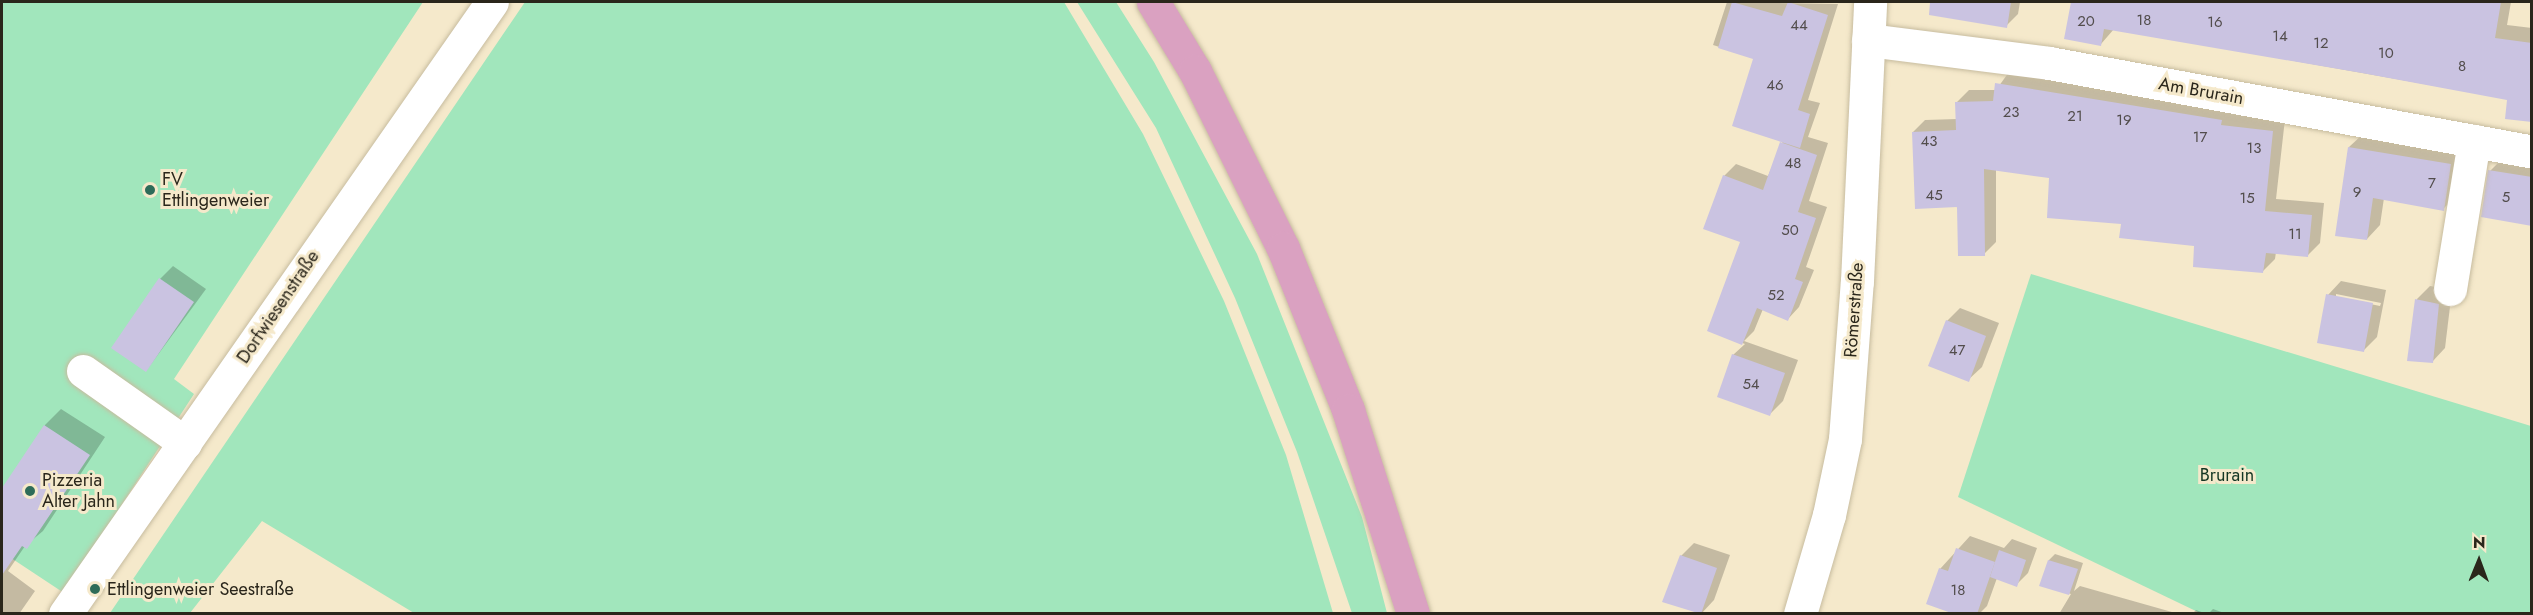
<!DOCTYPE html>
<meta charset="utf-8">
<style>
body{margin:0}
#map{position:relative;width:2533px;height:615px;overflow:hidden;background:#f5e9cb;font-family:Jost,sans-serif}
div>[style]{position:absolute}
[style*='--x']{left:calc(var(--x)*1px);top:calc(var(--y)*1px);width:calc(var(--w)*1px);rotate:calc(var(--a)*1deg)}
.green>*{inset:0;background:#a1e6bc}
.shadow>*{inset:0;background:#0003}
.building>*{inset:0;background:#cac3e1}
.roads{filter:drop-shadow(0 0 2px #c7bc9f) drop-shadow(0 0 2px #c7bc9f)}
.minor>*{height:33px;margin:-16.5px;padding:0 16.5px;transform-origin:16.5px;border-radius:16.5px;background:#fff}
.major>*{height:33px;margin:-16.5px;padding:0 16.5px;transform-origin:16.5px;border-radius:16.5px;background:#daa1c1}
.dots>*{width:16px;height:16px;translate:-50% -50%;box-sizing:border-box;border:3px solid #f5e9cb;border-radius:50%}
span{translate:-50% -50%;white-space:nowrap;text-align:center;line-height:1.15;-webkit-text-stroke:6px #f5e9cb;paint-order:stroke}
.number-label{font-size:15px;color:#524d4c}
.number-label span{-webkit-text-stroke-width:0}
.street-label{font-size:18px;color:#2a261b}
.poi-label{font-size:18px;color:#2a261b}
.left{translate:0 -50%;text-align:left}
.park-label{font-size:18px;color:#143623}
.frame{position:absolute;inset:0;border:3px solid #2a261b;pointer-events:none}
.north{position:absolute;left:2449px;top:531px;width:60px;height:60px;-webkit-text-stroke:4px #f5e9cb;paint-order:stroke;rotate:1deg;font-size:16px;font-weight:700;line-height:24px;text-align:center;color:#2a261b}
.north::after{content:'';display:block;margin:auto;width:21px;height:27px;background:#2a261b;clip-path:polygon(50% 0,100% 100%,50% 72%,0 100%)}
</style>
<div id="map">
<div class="green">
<i style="clip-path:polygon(2px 2px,423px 2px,174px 379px,194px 394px,64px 593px,2px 552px)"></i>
<i style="clip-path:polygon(525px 2px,1064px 2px,1143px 134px,1224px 301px,1286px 455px,1333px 613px,414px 613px,262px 521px,190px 613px,110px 613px)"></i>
<i style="clip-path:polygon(1077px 2px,1116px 2px,1154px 62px,1257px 254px,1362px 517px,1387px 613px,1352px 613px,1297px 452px,1235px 298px,1156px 128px)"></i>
<i style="clip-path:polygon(2031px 274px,2531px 426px,2531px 613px,2200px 613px,1958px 497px)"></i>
</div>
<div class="shadow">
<i style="clip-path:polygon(1727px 2px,1838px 4px,1808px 100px,1820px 103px,1808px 137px,1828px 143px,1809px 201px,1827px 207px,1806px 267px,1814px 270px,1799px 307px,1788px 319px,1763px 309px,1754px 331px,1744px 341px,1798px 360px,1783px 401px,1770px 414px,1733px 355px,1745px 344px,1709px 330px,1742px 241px,1724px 176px,1736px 164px,1768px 176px,1783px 141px,1755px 58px,1713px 45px)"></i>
<i style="clip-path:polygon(1971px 2px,2020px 2px,2018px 14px,2006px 26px,1968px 20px)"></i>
<i style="clip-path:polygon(2073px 2px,2511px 2px,2507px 25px,2532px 28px,2532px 121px,2509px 99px,2114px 29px,2101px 44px,2066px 38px)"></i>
<i style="clip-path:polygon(2009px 72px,2233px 109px,2232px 114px,2285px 119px,2276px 199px,2324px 203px,2320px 243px,2308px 255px,2276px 252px,2275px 259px,2263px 271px,2050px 177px,1996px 169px,1996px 242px,1984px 254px,1913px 132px,1925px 120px,1957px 119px,1957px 102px,1969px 90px,1996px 90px)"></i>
<i style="clip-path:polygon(2363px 134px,2464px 151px,2456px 196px,2443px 209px,2384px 198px,2380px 225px,2367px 239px,2349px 147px)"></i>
<i style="clip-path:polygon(2502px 159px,2532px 164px,2532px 224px,2490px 171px)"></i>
<i style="clip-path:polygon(173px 266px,206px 289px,146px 371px,160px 279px)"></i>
<i style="clip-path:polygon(evenodd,2341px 281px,2386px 290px,2377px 337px,2364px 350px,2328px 295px,2341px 281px,2336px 294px,2381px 303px,2380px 306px,2336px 297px,2336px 294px)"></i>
<i style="clip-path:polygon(2430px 286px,2452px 290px,2445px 348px,2432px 362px,2409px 359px,2417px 299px)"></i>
<i style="clip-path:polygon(1960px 308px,1999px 323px,1982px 367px,1968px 380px,1947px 321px)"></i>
<i style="clip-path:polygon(61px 409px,105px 437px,43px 531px,25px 546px,8px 571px,35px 591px,19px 614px,2px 614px,2px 491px,45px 425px)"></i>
<i style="clip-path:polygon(1970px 536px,2004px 548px,2012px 539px,2037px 548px,2028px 573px,2016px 585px,1997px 578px,1987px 606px,1979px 614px,1958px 614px,1940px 569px)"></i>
<i style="clip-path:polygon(1694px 543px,1730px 555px,1714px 600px,1701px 614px,1681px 556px)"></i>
<i style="clip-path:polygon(2055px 554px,2083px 563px,2074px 591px,2080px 586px,2179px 614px,2059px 614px,2071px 594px,2041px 585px,2049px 560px)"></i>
<i style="clip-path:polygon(2213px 609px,2227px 614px,2208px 614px)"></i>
<i style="clip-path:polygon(2196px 610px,2207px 614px,2192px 614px)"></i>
</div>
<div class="building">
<i style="clip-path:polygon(1732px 2px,1782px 16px,1788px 2px,1828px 15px,1798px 110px,1810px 114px,1800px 148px,1732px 126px,1753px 59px,1718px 48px)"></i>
<i style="clip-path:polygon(1930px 2px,2011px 2px,2007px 28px,1929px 15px)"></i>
<i style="clip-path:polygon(2071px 2px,2501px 2px,2495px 38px,2532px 43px,2532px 122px,2505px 119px,2507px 100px,2362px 73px,2104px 29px,2101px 46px,2064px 39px)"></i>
<i style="clip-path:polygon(1995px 83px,2222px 120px,2221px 125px,2273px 131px,2265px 211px,2312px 215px,2308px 257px,2266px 253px,2263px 273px,2193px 267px,2194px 246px,2119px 238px,2121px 224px,2047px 218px,2049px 178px,1984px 169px,1985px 256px,1958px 256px,1957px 207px,1915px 209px,1912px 132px,1956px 130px,1955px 102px,1993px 101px)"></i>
<i style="clip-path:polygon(1780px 142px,1817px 155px,1798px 212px,1816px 218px,1795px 279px,1803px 282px,1788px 321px,1757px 308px,1742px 345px,1707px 331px,1740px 242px,1703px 229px,1723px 175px,1763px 190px)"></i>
<i style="clip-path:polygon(2348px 147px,2451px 164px,2444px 211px,2373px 198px,2367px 240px,2335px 236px)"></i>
<i style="clip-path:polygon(2488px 170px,2532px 177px,2532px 226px,2481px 217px)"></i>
<i style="clip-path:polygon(159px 278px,194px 302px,146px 372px,111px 348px)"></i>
<i style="clip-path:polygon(2326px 294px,2373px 303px,2364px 352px,2317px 343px)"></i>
<i style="clip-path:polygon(2415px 299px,2439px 304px,2433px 363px,2407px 361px)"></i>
<i style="clip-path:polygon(1946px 320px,1986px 336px,1969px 382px,1928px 366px)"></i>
<i style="clip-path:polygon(1732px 354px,1785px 373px,1770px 416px,1717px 397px)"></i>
<i style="clip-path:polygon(44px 425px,90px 455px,27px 549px,22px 546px,2px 575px,2px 488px)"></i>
<i style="clip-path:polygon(1956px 548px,1995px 562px,1977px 614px,1954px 614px,1926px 604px,1939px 568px,1948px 571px)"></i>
<i style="clip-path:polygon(1999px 550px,2026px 560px,2017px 587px,1990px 577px)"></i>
<i style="clip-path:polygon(1680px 555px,1717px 568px,1701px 614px,1662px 602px)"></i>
<i style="clip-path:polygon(2048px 560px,2078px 569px,2069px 595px,2039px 586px)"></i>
</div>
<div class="roads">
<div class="minor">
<i style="--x:1868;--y:40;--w:182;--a:7.2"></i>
<i style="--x:2049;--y:63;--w:491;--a:10.4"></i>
<i style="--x:2450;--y:289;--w:150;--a:-80.8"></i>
<i style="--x:83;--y:371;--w:125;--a:35.2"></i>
<i style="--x:65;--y:614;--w:746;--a:-55.1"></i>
<i style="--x:1800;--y:614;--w:103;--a:-73.7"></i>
<i style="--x:1829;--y:515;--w:78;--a:-78.1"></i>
<i style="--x:1845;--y:439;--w:158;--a:-85.7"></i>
<i style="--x:1857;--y:281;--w:279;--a:-87.3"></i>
</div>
<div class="major">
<i style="--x:1153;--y:2;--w:81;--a:58.7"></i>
<i style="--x:1195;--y:71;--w:198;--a:63.6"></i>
<i style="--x:1283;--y:248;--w:175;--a:68.1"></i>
<i style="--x:1348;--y:410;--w:214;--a:72.3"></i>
</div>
</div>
<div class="dots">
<i style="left:150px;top:190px;background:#2e6c59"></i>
<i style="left:30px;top:491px;background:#2e6c59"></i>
<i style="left:95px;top:589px;background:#2e6c59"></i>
</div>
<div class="number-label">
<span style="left:2144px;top:21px">18</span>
<span style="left:2086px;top:22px">20</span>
<span style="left:2215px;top:23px">16</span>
<span style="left:1799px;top:26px">44</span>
<span style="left:2280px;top:37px">14</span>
<span style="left:2321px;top:44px">12</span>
<span style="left:2386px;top:54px">10</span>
<span style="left:2462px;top:67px">8</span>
<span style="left:1775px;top:86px">46</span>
<span style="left:2011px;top:113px">23</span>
<span style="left:2075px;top:117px">21</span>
<span style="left:2124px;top:121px">19</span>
<span style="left:2200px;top:138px">17</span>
<span style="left:1929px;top:142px">43</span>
<span style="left:2254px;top:149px">13</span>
<span style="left:1793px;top:164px">48</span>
<span style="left:2432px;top:184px">7</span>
<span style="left:2357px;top:193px">9</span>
<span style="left:1934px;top:196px">45</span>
<span style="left:2506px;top:198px">5</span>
<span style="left:2247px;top:199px">15</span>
<span style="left:1790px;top:231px">50</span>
<span style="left:2295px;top:235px">11</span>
<span style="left:1776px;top:296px">52</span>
<span style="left:1957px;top:351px">47</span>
<span style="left:1751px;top:385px">54</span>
<span style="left:1958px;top:591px">18</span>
</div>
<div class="street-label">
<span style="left:2201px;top:91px;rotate:10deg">Am Brurain</span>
<span style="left:278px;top:307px;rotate:-56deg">Dorfwiesenstraße</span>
<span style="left:1854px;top:310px;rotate:-86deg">Römerstraße</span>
</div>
<div class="poi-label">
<span class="left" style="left:162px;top:190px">FV<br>Ettlingenweier</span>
<span class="left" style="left:42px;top:491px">Pizzeria<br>Alter Jahn</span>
<span class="left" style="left:107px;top:589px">Ettlingenweier Seestraße</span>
</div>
<div class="park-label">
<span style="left:2227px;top:475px">Brurain</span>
</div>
<div class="frame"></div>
<div class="north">N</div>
</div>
